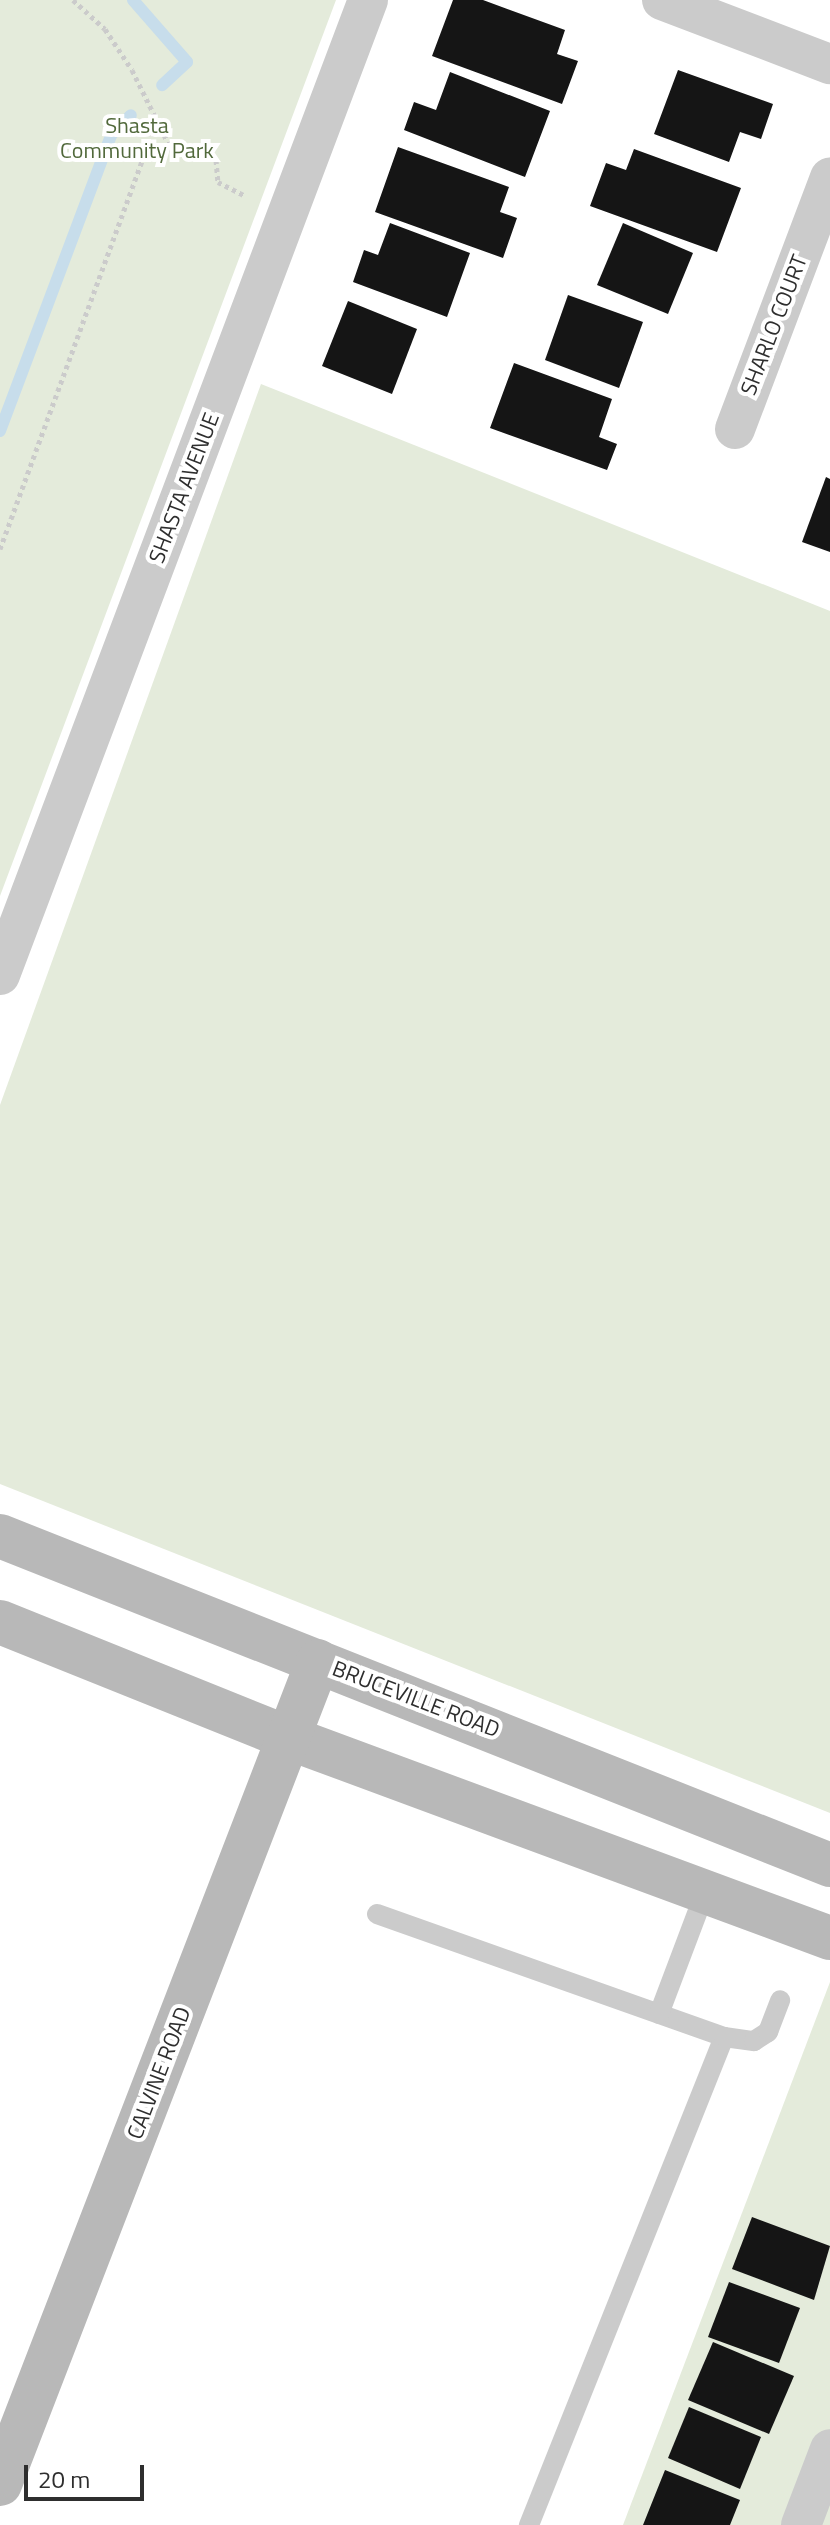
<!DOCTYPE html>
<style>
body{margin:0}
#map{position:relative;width:830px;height:2525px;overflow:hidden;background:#fff;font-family:"Titillium Web",sans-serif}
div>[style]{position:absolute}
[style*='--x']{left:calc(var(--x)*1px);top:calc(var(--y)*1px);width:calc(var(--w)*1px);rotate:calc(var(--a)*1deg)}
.green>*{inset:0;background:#e4ebdb}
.stream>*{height:12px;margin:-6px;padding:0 6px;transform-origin:6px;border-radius:6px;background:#c7ddeb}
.building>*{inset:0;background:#151515}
.path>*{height:5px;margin-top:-2.5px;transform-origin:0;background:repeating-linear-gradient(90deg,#cbcbcb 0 4px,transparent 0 8px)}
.lane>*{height:20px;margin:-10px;padding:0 10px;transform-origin:10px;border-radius:10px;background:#cbcbcb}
.street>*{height:40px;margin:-20px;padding:0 20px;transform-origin:20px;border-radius:20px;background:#cbcbcb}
.secondary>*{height:44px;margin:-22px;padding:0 22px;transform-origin:22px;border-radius:22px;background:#b8b8b8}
span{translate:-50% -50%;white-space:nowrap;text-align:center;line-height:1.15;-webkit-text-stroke:8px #fff;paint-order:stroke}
.park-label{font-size:22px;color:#51693b}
.street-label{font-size:22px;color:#2e2e2e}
.scale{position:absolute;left:24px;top:2465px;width:120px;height:36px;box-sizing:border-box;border:4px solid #2e2e2e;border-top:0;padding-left:10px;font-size:24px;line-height:28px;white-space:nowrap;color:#2e2e2e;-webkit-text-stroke:6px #fff;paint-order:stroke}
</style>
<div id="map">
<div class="green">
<i style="clip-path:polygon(0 0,336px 0,0 896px)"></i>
<i style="clip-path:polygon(261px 384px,830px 611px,830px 1813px,0 1484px,0 1105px)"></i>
<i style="clip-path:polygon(830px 1982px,830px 2525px,623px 2525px)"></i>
</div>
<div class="stream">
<i style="--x:133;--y:0;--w:82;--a:48.9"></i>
<i style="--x:187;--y:62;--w:34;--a:137"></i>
<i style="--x:0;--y:431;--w:316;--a:-69.4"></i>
<i style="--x:111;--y:135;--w:28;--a:-45"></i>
</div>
<div class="building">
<i style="clip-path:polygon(453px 0,483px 0,565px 30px,557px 54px,578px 61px,562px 104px,432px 56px)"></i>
<i style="clip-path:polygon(678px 70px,773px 104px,761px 139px,740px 132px,729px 162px,654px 134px)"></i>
<i style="clip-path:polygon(450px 72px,550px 111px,525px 177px,404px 130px,414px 102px,436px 110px)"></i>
<i style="clip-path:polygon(398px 147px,509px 187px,500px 212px,517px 218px,503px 258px,375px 212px)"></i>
<i style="clip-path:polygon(634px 149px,741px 188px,717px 252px,590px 206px,606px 163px,626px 170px)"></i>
<i style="clip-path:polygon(390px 223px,470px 253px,447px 317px,353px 282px,364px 250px,378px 255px)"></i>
<i style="clip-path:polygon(623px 223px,693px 253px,668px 314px,597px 285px)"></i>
<i style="clip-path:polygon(568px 295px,643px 322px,619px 388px,545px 360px)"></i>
<i style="clip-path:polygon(348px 301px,417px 329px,392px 394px,322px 366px)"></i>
<i style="clip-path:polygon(514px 363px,612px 399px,599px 437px,617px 444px,607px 470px,490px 428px)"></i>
<i style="clip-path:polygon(826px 477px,830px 479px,830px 552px,802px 542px)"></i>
<i style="clip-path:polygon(752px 2217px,830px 2246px,814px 2300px,732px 2269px)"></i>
<i style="clip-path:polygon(729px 2282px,800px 2308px,779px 2363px,708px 2337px)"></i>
<i style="clip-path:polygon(713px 2342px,794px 2376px,769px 2434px,688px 2400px)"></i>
<i style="clip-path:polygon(689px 2407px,761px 2437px,740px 2489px,668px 2458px)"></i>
<i style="clip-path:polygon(665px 2470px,740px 2500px,730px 2525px,643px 2525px)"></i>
</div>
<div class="path">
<i style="--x:73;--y:0;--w:43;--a:42.2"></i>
<i style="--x:105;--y:29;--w:49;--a:56.6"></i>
<i style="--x:132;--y:70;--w:93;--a:63.7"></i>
<i style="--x:173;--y:153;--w:22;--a:-3"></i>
<i style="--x:195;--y:152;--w:22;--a:21"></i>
<i style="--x:216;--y:160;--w:22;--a:85"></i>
<i style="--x:218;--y:182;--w:31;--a:27"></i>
<i style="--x:0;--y:549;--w:457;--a:-69.9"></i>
</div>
<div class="lane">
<i style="--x:377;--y:1914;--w:368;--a:19.5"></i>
<i style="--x:724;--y:2037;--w:526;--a:111.78"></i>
<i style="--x:659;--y:2014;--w:130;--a:-69.3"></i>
<i style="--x:724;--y:2037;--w:30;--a:8"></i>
<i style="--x:754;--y:2041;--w:17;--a:-33"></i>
<i style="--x:768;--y:2032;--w:34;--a:-69"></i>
</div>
<div class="street">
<i style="--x:662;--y:0;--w:180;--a:20.9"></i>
<i style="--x:735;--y:429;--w:269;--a:-69.3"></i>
<i style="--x:0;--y:975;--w:1042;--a:-69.32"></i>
<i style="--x:801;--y:2525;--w:81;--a:-69.1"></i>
</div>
<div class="secondary">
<i style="--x:0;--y:1536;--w:893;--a:21.62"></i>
<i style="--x:0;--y:1622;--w:311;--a:21.9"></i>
<i style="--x:289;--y:1738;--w:577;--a:20.29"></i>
<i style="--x:0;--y:2484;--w:882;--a:-68.87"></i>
</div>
<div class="park-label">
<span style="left:137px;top:138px">Shasta<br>Community Park</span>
</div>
<div class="street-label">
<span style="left:774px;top:325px;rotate:-69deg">SHARLO COURT</span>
<span style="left:184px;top:488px;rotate:-69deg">SHASTA AVENUE</span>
<span style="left:416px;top:1699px;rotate:21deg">BRUCEVILLE ROAD</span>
<span style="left:159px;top:2073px;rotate:-69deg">CALVINE ROAD</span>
</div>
<div class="scale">20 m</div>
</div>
